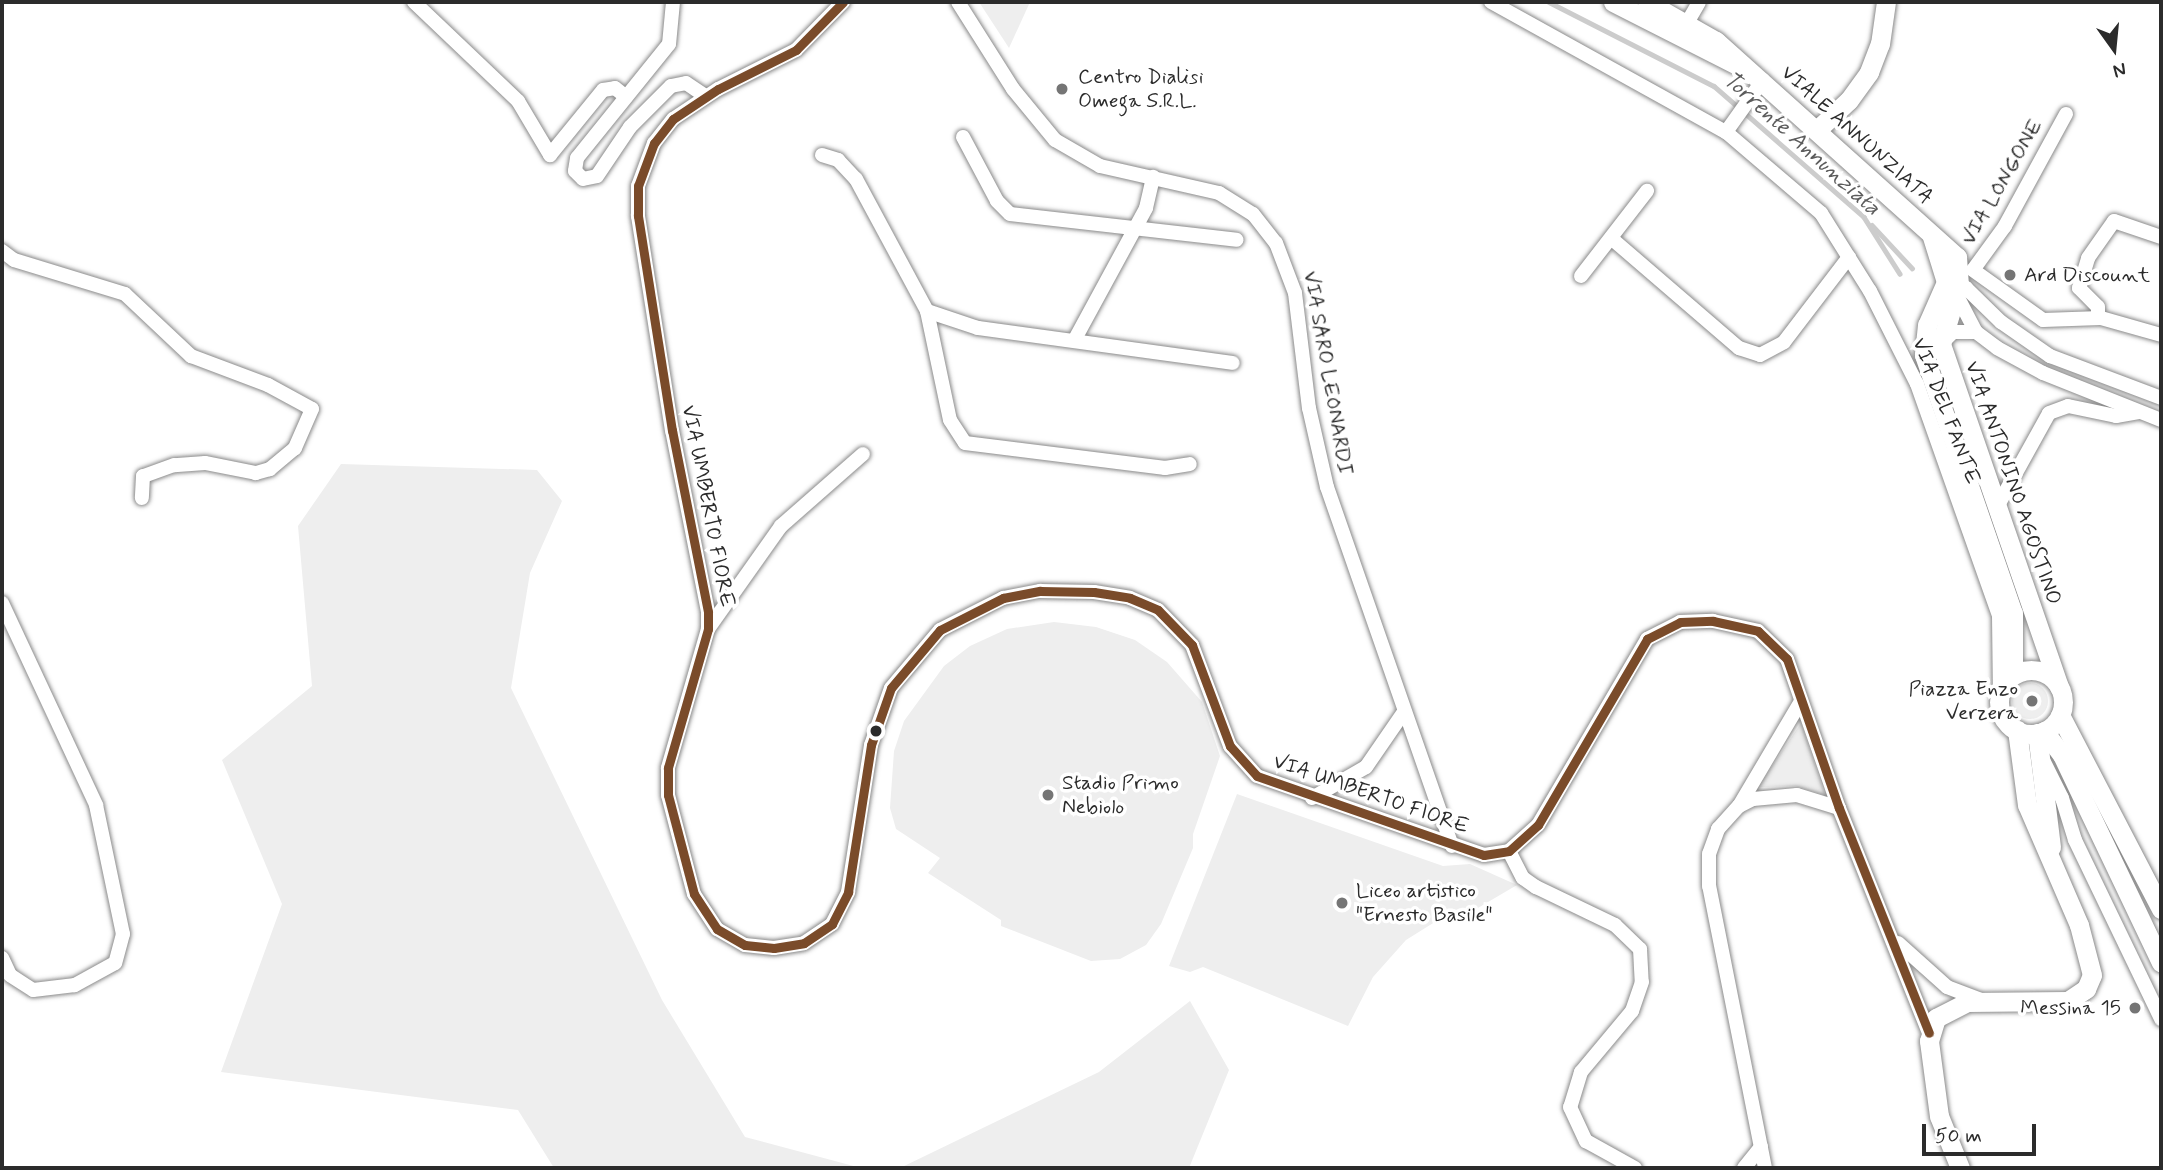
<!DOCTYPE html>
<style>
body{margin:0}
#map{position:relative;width:2163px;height:1170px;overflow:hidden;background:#fff;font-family:Mynerve,sans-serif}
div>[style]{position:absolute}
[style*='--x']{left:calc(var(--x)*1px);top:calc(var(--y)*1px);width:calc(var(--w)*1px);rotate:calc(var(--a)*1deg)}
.built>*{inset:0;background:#eee}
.round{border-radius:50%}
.stream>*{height:4.5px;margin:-2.25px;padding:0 2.25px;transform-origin:2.25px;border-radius:2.25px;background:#ccc}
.roads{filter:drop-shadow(0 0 2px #8a8a8a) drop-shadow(0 0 2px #8a8a8a)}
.street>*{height:14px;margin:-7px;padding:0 7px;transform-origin:7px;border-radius:7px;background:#fff}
.secondary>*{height:19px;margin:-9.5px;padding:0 9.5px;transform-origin:9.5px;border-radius:9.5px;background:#fff}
.secondary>.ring{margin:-9.5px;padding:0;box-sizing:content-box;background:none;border:19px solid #fff;border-radius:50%}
.bus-1>*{height:9px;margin:-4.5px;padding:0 4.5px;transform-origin:4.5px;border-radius:4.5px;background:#7a4b2a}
.dots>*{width:19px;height:19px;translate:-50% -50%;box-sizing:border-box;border:4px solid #fff;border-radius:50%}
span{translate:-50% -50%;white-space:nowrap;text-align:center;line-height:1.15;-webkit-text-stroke:7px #fff;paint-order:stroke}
.poi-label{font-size:21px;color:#2b2b2b}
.left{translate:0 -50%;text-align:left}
.right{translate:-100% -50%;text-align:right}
.street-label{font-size:21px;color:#2b2b2b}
.water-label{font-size:23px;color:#5c5c5c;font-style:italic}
.frame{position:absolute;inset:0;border:4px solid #2b2b2b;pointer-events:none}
.north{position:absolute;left:2079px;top:14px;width:70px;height:70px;-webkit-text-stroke:5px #fff;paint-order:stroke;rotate:165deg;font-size:19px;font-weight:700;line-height:28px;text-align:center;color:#2b2b2b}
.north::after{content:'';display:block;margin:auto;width:24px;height:32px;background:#2b2b2b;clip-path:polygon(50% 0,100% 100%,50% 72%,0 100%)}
.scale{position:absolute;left:1922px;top:1124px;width:114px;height:32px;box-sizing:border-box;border:4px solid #2b2b2b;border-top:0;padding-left:9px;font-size:21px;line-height:24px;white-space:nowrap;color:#2b2b2b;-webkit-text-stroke:5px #fff;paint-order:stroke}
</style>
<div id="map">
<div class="built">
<i style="clip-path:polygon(979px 2px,1030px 2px,1009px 48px)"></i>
<i style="clip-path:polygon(341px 464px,537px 470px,562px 501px,530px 573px,511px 688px,662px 1000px,745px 1137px,861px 1168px,554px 1168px,518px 1110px,221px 1072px,282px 904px,222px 760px,312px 686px,298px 526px)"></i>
<i style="clip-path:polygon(1054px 622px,1096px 627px,1135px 640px,1167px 662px,1202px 702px,1220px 756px,1193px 834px,1193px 848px,1161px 924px,1146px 945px,1120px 959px,1091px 961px,1001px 926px,1001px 920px,928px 873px,940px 858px,896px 829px,890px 808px,894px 751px,904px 721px,944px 666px,970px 646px,1007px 629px)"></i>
<i class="round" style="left:2012px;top:683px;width:36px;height:36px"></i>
<i style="clip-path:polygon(1801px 723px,1825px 795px,1795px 786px,1758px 787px)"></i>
<i style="clip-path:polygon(1237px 794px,1443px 866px,1470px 864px,1517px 885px,1454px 922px,1446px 915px,1406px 940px,1373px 977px,1348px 1026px,1203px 967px,1190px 972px,1169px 966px)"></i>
<i style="clip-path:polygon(1190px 1001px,1229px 1070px,1189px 1168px,900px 1168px,1099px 1072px)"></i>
</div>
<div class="stream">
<i style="--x:1549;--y:2;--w:185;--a:27"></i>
<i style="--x:1714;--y:86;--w:199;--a:41.1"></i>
<i style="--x:1864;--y:217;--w:67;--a:57.7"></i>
<i style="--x:1872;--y:225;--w:59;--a:47.1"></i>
</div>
<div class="roads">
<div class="street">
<i style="--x:414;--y:2;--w:144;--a:43.6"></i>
<i style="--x:518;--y:101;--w:63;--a:59.3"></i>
<i style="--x:550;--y:155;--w:84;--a:-50.8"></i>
<i style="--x:603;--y:90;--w:12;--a:-9"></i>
<i style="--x:615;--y:88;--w:14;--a:39"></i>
<i style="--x:673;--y:2;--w:42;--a:95.4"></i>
<i style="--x:669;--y:44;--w:146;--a:128.9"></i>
<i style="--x:577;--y:158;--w:13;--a:99"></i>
<i style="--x:575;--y:171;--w:11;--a:45"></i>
<i style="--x:583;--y:179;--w:14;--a:-12"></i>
<i style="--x:597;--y:176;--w:59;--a:-56"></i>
<i style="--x:630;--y:127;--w:58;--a:-45"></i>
<i style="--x:671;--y:86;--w:15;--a:-11"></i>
<i style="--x:686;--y:83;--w:23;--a:34"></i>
<i style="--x:843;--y:2;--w:67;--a:134.4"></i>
<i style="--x:796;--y:50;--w:87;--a:153.4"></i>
<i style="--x:718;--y:89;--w:54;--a:146.3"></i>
<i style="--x:673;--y:119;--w:31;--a:128"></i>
<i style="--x:654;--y:143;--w:46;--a:110.4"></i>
<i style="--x:638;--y:186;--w:30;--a:90"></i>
<i style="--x:638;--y:216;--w:217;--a:81"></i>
<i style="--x:672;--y:430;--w:186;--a:78.8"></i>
<i style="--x:708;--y:612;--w:17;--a:90"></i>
<i style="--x:708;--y:629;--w:145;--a:106.1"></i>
<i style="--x:668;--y:768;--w:27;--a:90"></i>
<i style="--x:668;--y:795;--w:102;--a:75.3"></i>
<i style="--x:694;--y:894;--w:42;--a:56.7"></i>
<i style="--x:717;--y:929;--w:32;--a:30"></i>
<i style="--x:745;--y:945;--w:29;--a:6"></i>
<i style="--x:774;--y:948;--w:30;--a:-9"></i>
<i style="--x:804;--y:943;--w:34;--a:-34"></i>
<i style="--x:832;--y:924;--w:36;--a:-63"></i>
<i style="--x:848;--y:892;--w:149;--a:-81.1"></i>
<i style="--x:871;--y:745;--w:60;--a:-70.7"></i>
<i style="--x:891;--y:688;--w:76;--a:-49.8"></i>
<i style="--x:940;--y:630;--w:71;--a:-26.9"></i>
<i style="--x:1003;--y:598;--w:38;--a:-11"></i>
<i style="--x:1040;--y:591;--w:54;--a:1.1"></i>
<i style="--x:1094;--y:592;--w:36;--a:9"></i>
<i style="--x:1130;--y:598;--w:30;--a:23"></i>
<i style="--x:1158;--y:610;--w:49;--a:45.8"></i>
<i style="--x:1192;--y:645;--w:108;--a:69.4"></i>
<i style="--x:1230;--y:746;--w:40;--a:48"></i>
<i style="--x:1257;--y:776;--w:240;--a:19.2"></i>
<i style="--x:1484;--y:855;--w:25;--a:-9"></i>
<i style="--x:1509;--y:851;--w:39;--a:-42"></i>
<i style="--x:1538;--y:825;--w:216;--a:-59.6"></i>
<i style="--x:1647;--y:639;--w:37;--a:-27"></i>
<i style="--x:1680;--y:622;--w:33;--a:-2"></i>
<i style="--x:1713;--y:621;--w:46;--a:12.5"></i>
<i style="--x:1758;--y:631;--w:40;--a:44"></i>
<i style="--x:1787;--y:659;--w:158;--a:70.8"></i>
<i style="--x:1839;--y:808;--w:242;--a:68.2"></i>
<i style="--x:958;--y:2;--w:103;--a:57.7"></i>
<i style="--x:1013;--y:89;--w:66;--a:50.5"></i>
<i style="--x:1055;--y:140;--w:52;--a:30"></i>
<i style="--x:1100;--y:166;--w:122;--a:12.8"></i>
<i style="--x:1219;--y:193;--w:40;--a:32"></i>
<i style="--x:1253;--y:214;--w:37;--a:52"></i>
<i style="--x:1276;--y:243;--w:53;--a:69.2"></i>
<i style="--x:1295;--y:293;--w:116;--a:83.1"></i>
<i style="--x:1309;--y:408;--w:81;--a:77.2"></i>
<i style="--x:1327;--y:487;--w:380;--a:70.8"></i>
<i style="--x:1491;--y:2;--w:269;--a:29"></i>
<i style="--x:1726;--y:132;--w:125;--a:40.5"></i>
<i style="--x:1821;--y:213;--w:92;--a:57.9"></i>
<i style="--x:1870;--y:291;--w:104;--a:63.2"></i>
<i style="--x:1917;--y:384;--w:246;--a:70.5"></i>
<i style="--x:1999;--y:616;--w:78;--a:89.3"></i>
<i style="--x:1687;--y:23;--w:24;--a:-60"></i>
<i style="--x:2066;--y:114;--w:128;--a:118.6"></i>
<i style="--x:2005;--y:226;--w:54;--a:126"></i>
<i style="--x:1973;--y:270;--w:86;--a:35.5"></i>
<i style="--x:2043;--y:320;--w:58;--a:-2"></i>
<i style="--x:2101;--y:318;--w:62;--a:15.8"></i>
<i style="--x:1726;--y:132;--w:64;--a:-54.6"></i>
<i style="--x:963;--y:137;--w:72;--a:62"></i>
<i style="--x:997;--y:201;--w:18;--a:45"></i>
<i style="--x:1010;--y:214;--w:228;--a:6.5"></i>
<i style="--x:822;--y:155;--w:17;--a:17"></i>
<i style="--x:838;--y:160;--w:26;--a:47"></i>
<i style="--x:856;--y:179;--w:150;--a:61.7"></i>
<i style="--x:927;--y:311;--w:111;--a:78.1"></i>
<i style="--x:950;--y:420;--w:27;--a:57"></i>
<i style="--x:965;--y:443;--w:202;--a:7.1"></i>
<i style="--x:1165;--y:468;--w:25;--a:-9"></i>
<i style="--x:1611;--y:238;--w:169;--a:40.7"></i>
<i style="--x:1739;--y:348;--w:22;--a:18"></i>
<i style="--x:1760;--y:355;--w:27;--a:-28"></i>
<i style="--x:1784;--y:342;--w:107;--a:-52.6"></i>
<i style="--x:2;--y:251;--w:15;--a:37"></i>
<i style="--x:14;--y:260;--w:116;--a:17"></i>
<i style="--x:125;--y:294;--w:91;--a:43.2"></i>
<i style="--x:191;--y:356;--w:82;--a:20.6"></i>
<i style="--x:268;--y:385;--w:50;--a:28.6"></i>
<i style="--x:312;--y:409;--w:43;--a:113.6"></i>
<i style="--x:295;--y:448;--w:33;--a:140"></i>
<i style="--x:270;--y:469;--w:15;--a:164"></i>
<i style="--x:256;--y:473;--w:52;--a:-168.9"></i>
<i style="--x:205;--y:463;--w:31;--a:176"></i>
<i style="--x:174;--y:465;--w:33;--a:160"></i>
<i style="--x:143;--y:476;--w:22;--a:93"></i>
<i style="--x:1581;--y:276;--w:108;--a:-52.2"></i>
<i style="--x:1951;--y:283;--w:16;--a:18"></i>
<i style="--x:1966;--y:288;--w:49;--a:44.2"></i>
<i style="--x:2001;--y:322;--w:60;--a:34.8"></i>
<i style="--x:2050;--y:356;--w:119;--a:20.7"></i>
<i style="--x:1954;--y:290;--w:47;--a:62.4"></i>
<i style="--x:1976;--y:332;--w:26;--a:37"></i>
<i style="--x:1997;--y:348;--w:52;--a:28.5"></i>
<i style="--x:2043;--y:373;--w:127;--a:21.7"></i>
<i style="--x:927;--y:311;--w:54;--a:18.4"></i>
<i style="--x:978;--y:328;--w:257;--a:7.8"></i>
<i style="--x:2098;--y:317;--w:10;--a:-90"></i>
<i style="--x:2098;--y:307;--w:27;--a:-135"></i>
<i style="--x:2079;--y:288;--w:31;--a:-73"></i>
<i style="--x:2088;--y:258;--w:45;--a:-54.9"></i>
<i style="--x:2114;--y:221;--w:50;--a:18.8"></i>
<i style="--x:1075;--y:339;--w:149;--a:-61.5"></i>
<i style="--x:1146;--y:208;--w:32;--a:-77"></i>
<i style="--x:1942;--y:343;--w:16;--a:-45"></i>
<i style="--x:1953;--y:332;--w:23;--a:0"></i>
<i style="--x:1997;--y:507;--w:107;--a:-61"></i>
<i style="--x:2049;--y:413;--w:20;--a:-20"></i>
<i style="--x:2068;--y:406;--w:49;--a:11.8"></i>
<i style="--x:2116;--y:416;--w:23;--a:-10"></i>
<i style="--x:2;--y:603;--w:223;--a:65"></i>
<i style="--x:96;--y:805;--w:132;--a:78.2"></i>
<i style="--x:123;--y:934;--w:30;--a:105"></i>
<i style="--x:115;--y:963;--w:46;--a:151.2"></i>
<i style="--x:75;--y:985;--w:42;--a:173.2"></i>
<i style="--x:33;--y:990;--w:27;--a:-147"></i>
<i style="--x:10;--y:975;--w:19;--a:-115"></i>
<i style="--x:708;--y:629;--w:126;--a:-54.7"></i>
<i style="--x:781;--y:526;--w:109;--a:-41.3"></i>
<i style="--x:2043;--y:760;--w:42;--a:63.4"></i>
<i style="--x:2062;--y:798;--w:44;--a:72.8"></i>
<i style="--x:2075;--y:840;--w:199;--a:64.3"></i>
<i style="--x:1312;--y:798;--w:62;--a:-29.9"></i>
<i style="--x:1366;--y:767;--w:67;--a:-55.4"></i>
<i style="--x:1739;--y:806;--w:122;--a:-59.4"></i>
<i style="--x:1509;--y:851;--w:30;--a:63"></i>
<i style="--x:1523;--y:878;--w:16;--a:35"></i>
<i style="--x:1536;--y:887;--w:88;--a:25.7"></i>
<i style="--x:1615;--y:925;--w:35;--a:44"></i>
<i style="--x:1640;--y:949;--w:33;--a:87"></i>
<i style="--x:1642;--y:982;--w:31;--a:109"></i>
<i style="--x:1632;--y:1011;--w:80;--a:129.9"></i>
<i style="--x:1581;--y:1072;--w:37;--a:107"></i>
<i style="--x:1570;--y:1107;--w:38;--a:65"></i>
<i style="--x:1586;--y:1141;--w:56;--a:28.9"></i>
<i style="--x:1898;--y:943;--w:66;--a:41.9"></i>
<i style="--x:1947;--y:987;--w:36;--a:21"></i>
<i style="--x:1744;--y:1168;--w:27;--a:-51"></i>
<i style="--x:1765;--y:1168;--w:288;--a:-101.2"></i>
<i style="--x:1709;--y:886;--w:32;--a:-90"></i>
<i style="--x:1709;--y:854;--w:27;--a:-70"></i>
<i style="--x:1718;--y:829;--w:31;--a:-48"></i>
<i style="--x:1739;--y:806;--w:16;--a:-27"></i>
<i style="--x:1753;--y:799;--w:44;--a:-5.2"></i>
<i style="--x:1797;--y:795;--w:44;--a:17.2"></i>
</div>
<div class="secondary">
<i style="--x:1613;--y:2;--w:137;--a:26.9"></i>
<i style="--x:1647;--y:2;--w:79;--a:29.5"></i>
<i style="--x:1716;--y:41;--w:324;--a:41.9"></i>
<i style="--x:1957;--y:257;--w:27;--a:86"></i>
<i style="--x:1959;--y:284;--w:63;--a:106.7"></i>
<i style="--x:1941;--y:344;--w:363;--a:71"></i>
<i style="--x:1819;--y:128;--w:41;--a:-43"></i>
<i style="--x:1849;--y:100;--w:34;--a:-54"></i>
<i style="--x:1869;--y:72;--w:30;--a:-69"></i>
<i style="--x:1880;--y:44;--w:42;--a:-81.9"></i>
<i style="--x:1932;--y:237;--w:47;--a:72.7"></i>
<i style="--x:1946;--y:282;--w:47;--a:113.8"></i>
<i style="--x:1927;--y:325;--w:30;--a:96"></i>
<i style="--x:1924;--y:355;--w:273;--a:71"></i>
<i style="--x:2013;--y:613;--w:62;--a:90"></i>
<i class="ring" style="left:1999px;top:670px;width:45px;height:45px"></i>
<i style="--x:2060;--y:715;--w:219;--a:62.5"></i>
<i style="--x:2044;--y:731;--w:30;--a:53"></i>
<i style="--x:2062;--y:755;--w:230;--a:64.5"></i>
<i style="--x:2037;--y:733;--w:115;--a:83"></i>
<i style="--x:1960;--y:1168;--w:56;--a:-112"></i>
<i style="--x:1939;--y:1116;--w:76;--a:-97.6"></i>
<i style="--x:1929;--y:1041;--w:24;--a:-73"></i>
<i style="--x:1936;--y:1018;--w:36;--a:-27"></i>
<i style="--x:1968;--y:1002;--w:100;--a:-0.6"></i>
<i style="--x:2068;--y:1001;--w:22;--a:-34"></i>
<i style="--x:2086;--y:989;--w:15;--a:-67"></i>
<i style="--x:2092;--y:975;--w:52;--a:-104.6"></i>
<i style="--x:2079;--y:925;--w:131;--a:-113.4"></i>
<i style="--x:2027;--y:805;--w:76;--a:-97.6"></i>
</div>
</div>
<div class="bus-1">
<i style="--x:843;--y:2;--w:67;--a:134.4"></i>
<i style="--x:796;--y:50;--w:87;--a:153.4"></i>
<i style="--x:718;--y:89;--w:54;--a:146.3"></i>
<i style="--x:673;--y:119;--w:31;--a:128"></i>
<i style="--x:654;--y:143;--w:46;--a:110.4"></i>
<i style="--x:638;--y:186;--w:30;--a:90"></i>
<i style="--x:638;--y:216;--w:217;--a:81"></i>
<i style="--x:672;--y:430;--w:186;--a:78.8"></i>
<i style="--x:708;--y:612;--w:17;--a:90"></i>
<i style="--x:708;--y:629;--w:145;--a:106.1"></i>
<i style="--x:668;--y:768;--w:27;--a:90"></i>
<i style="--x:668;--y:795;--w:102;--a:75.3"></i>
<i style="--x:694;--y:894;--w:42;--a:56.7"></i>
<i style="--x:717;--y:929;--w:32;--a:30"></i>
<i style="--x:745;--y:945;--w:29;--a:6"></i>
<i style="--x:774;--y:948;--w:30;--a:-9"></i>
<i style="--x:804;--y:943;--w:34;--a:-34"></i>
<i style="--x:832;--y:924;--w:36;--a:-63"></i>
<i style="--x:848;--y:892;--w:149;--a:-81.1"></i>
<i style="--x:871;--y:745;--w:60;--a:-70.7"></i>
<i style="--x:891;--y:688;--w:76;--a:-49.8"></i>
<i style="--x:940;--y:630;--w:71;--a:-26.9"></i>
<i style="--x:1003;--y:598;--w:38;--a:-11"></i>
<i style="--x:1040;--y:591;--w:54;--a:1.1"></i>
<i style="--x:1094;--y:592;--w:36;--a:9"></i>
<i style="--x:1130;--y:598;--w:30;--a:23"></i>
<i style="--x:1158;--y:610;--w:49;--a:45.8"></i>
<i style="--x:1192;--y:645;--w:108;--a:69.4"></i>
<i style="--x:1230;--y:746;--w:40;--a:48"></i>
<i style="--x:1257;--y:776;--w:240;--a:19.2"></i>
<i style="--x:1484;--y:855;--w:25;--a:-9"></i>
<i style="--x:1509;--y:851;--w:39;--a:-42"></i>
<i style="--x:1538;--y:825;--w:216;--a:-59.6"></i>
<i style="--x:1647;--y:639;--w:37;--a:-27"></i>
<i style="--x:1680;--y:622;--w:33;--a:-2"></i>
<i style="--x:1713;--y:621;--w:46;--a:12.5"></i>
<i style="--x:1758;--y:631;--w:40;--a:44"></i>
<i style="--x:1787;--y:659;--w:158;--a:70.8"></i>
<i style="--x:1839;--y:808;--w:242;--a:68.2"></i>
</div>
<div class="dots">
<i style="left:1062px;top:89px;background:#757575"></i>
<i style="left:2010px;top:275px;background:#757575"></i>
<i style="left:2032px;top:701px;background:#757575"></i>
<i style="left:876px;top:731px;background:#2b2b2b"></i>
<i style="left:1048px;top:795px;background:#757575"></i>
<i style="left:1342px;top:903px;background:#757575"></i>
<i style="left:2135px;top:1008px;background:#757575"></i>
</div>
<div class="poi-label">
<span class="left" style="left:1078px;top:89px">Centro Dialisi<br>Omega S.R.L.</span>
<span class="left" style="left:2024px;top:275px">Ard Discount</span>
<span class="right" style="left:2018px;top:701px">Piazza Enzo<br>Verzera</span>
<span class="left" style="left:1062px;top:795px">Stadio Primo<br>Nebiolo</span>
<span class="left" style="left:1356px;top:903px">Liceo artistico<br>"Ernesto Basile"</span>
<span class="right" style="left:2121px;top:1008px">Messina 15</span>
</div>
<div class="street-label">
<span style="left:1857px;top:135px;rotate:42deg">VIALE ANNUNZIATA</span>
<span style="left:2002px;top:182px;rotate:-60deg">VIA LONGONE</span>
<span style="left:1328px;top:373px;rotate:80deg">VIA SARO LEONARDI</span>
<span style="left:1946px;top:411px;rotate:69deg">VIA DEL FANTE</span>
<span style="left:2013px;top:483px;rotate:71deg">VIA ANTONINO AGOSTINO</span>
<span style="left:708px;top:506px;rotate:79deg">VIA UMBERTO FIORE</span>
<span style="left:1371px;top:794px;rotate:19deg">VIA UMBERTO FIORE</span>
</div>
<div class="water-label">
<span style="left:1801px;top:144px;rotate:42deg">Torrente Annunziata</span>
</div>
<div class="frame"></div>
<div class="north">N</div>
<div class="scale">50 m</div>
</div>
